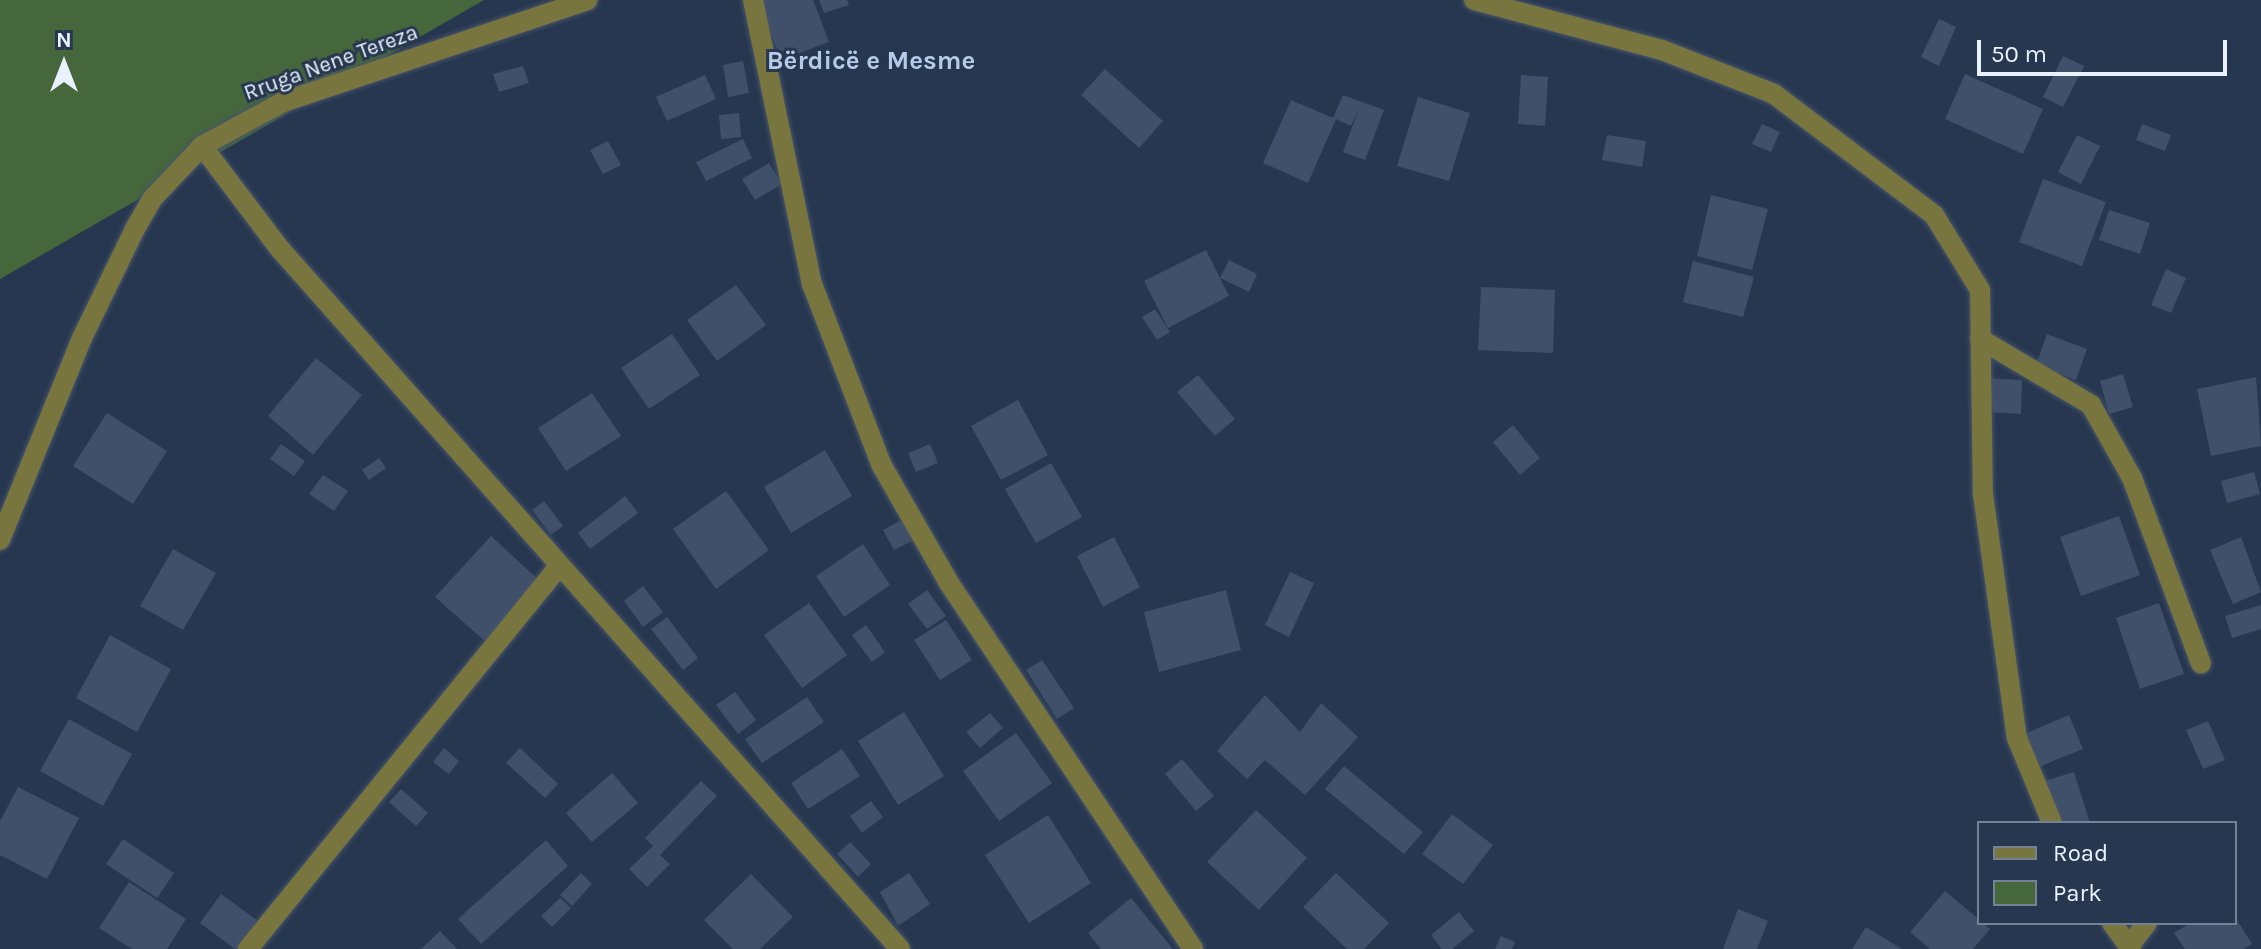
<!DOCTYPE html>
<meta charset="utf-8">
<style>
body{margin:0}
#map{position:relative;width:2261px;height:949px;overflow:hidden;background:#27374f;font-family:Karla,sans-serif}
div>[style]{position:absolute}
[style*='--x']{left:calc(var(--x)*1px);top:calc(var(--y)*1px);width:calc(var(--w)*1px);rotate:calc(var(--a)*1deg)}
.green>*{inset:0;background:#46673c}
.building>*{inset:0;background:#40506a}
.roads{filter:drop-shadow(0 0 2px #46556b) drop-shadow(0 0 2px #46556b)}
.minor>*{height:20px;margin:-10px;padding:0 10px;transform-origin:10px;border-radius:10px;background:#79753e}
span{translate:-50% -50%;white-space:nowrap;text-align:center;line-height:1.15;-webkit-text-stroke:6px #27374f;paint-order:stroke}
.street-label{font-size:22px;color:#e9f1fe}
.quarter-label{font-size:26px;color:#b7cae9;font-weight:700}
.legend{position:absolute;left:1977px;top:821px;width:260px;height:104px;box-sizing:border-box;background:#27374f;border:2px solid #758195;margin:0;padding:10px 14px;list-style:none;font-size:24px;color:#e9f1fe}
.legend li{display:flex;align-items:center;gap:16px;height:40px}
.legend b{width:40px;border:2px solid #758195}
.north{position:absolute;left:24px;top:24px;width:80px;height:80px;-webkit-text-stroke:6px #27374f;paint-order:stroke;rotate:0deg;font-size:22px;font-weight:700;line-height:32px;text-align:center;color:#e9f1fe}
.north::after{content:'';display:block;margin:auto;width:28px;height:36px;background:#e9f1fe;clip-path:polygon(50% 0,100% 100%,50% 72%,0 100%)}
.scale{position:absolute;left:1977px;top:40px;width:250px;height:36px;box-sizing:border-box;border:4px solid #e9f1fe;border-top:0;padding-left:10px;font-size:24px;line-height:28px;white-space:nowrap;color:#e9f1fe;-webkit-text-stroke:6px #27374f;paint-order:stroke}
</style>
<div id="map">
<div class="green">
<i style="clip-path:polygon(0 0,484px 0,0 279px)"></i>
</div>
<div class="building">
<i style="clip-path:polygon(759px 0,813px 0,829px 42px,781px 60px)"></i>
<i style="clip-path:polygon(819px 0,847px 0,849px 5px,824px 13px)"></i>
<i style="clip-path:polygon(1939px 19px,1956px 27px,1939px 66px,1921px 57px)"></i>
<i style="clip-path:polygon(2063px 56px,2084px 66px,2063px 107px,2043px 97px)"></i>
<i style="clip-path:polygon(743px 61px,749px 93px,728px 97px,723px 65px)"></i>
<i style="clip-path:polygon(523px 66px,529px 83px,499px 92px,493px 74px)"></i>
<i style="clip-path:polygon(1105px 69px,1163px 121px,1139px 148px,1081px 95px)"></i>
<i style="clip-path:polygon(1965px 74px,2043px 109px,2023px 154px,1945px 119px)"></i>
<i style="clip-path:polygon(705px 75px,716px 99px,667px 121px,656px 97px)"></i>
<i style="clip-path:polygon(1521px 75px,1548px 77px,1545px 126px,1518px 124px)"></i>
<i style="clip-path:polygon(1343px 95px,1384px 110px,1365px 160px,1343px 152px,1358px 111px,1351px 126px,1336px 119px,1308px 183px,1263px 163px,1291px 100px,1333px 118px)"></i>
<i style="clip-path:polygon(1418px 97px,1470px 113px,1449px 181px,1397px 166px)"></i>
<i style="clip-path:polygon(739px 113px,741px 137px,721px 139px,719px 115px)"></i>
<i style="clip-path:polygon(1762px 124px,1780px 132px,1771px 152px,1752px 144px)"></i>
<i style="clip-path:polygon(2142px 124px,2171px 135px,2165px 151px,2136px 140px)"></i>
<i style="clip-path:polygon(1607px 135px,1646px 141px,1642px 167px,1602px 160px)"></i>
<i style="clip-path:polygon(2077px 135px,2100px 146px,2081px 184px,2058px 172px)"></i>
<i style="clip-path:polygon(743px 139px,752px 158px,706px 181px,696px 162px)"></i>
<i style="clip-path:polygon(608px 141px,621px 165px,603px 174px,590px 150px)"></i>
<i style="clip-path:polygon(769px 163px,782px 184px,755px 200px,742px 179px)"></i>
<i style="clip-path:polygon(2043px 179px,2106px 202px,2082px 266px,2019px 242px)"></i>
<i style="clip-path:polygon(1711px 195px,1768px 209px,1752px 270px,1697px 256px)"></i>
<i style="clip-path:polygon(2109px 210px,2150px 223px,2140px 254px,2099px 240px)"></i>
<i style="clip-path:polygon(1206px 250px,1229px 296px,1168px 328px,1144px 281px)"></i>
<i style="clip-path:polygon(1229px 260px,1257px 274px,1249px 292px,1220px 278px)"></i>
<i style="clip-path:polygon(1693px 261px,1754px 277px,1743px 317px,1683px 302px)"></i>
<i style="clip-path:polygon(2166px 269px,2186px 278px,2171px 313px,2151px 305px)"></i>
<i style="clip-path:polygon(736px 285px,766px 325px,717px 361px,687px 320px)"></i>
<i style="clip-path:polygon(1481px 287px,1555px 290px,1553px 353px,1478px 350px)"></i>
<i style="clip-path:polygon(1155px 309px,1170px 332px,1157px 340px,1142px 317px)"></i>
<i style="clip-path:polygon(672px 334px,700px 375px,649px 409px,621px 368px)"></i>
<i style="clip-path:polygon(2047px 334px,2087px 349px,2076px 380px,2036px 365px)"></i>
<i style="clip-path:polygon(316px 358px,362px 395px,313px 455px,268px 416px)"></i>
<i style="clip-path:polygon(2123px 374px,2133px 407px,2109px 414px,2100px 381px)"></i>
<i style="clip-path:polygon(1198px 375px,1235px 419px,1215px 436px,1177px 392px)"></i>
<i style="clip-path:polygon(2256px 377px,2261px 446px,2211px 456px,2197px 389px)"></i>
<i style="clip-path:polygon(1989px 378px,2022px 380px,2021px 414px,1987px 412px)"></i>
<i style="clip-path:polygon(592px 393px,621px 436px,566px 471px,538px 428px)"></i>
<i style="clip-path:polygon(1018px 400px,1048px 455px,1001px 480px,971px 426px)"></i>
<i style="clip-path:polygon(107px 413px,167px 451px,133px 504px,73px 466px)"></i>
<i style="clip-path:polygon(1513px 425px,1540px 458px,1520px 475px,1493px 442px)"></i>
<i style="clip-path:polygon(281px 444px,305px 461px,294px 476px,270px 459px)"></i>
<i style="clip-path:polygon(930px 444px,938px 463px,916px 472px,908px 453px)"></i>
<i style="clip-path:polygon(825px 450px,852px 496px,791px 533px,764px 487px)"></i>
<i style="clip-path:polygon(379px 458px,386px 468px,369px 480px,362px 470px)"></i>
<i style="clip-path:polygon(1051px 463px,1082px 517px,1036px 543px,1005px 489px)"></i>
<i style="clip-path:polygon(2254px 472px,2260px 494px,2227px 503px,2221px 481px)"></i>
<i style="clip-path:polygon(323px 475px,348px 491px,334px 511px,309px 494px)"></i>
<i style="clip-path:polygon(726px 491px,769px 550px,716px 589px,673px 529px)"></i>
<i style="clip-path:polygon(625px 496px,638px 513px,590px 549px,578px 533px)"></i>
<i style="clip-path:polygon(544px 501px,563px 526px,551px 535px,532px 510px)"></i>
<i style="clip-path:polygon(2119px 516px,2140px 575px,2081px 596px,2060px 537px)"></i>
<i style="clip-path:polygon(905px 518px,916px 539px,894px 550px,883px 530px)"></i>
<i style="clip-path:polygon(491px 536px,541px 582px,486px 642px,435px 597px)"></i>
<i style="clip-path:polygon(1114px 537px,1140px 587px,1103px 607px,1077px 556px)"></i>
<i style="clip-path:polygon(2241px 537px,2261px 592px,2233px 604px,2210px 550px)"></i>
<i style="clip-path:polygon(863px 544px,890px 585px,844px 617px,816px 576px)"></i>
<i style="clip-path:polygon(173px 549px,216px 573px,183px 630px,140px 606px)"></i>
<i style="clip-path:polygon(1290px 572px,1314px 583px,1289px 637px,1265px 625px)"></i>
<i style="clip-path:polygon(643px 586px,663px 612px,643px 627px,624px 601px)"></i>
<i style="clip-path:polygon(927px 590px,946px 616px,927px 629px,908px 604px)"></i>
<i style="clip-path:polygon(1226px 590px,1241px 650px,1159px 672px,1144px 612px)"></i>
<i style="clip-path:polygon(809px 603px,847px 655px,802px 688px,764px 635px)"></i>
<i style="clip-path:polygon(2159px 603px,2184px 674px,2140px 689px,2116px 618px)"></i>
<i style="clip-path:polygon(2261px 605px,2261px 629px,2232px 638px,2225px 616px)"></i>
<i style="clip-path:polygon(667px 617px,698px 658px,683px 670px,651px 629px)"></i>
<i style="clip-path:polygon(946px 620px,972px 660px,940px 680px,914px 640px)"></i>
<i style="clip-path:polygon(866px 625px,885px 652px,872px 662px,852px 635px)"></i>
<i style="clip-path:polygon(110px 635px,171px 669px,137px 732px,76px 698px)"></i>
<i style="clip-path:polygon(1042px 660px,1074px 708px,1057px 719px,1026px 670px)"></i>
<i style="clip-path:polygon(735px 692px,756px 720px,738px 734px,716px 705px)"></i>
<i style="clip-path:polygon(1265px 695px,1300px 732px,1321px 703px,1358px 737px,1305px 795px,1265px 760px,1247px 779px,1217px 751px)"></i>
<i style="clip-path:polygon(807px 697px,824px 722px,762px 763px,745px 739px)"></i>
<i style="clip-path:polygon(904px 712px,944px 776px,898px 805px,858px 741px)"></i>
<i style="clip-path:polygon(990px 713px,1003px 728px,980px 748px,966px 732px)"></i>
<i style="clip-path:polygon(2069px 715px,2083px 749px,2036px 768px,2022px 735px)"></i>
<i style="clip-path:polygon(69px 719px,132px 754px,103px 806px,40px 771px)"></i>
<i style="clip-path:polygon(2208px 721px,2225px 760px,2203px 769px,2186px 730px)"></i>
<i style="clip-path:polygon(1016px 733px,1052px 783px,999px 821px,963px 771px)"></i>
<i style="clip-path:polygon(444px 748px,459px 761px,449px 774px,433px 762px)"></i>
<i style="clip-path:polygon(520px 748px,558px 784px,545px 798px,506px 763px)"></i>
<i style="clip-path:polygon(842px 749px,860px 776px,808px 809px,791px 783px)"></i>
<i style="clip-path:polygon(1182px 759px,1214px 796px,1196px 811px,1165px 774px)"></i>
<i style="clip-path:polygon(1344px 766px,1423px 832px,1404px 854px,1325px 789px)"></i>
<i style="clip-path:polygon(2074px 772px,2090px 823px,2057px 823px,2044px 781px)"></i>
<i style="clip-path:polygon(612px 773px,638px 803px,592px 842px,566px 813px)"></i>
<i style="clip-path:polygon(701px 781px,717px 796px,660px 855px,670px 864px,647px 887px,629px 869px,653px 846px,645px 838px)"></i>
<i style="clip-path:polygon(18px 787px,79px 818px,47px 879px,0 855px,0 821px)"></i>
<i style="clip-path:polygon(401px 789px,428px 813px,416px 826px,389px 802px)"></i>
<i style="clip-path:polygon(871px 801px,883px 817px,862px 833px,850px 816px)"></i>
<i style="clip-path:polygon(1256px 810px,1307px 858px,1259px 910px,1207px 862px)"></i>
<i style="clip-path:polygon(1452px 814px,1493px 845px,1463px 884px,1422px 854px)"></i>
<i style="clip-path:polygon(1048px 815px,1091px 883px,1029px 923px,985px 855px)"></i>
<i style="clip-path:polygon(123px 839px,174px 873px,157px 898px,106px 864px)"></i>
<i style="clip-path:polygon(546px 840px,568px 866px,481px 944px,458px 919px)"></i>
<i style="clip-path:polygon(850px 842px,871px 864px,858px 877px,837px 854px)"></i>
<i style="clip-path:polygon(581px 873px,592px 884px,572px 906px,560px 895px)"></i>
<i style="clip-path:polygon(909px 873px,930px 904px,898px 926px,880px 892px)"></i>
<i style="clip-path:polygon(1336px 873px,1389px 923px,1364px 949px,1347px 949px,1303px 907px)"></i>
<i style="clip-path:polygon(751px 874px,793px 917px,760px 949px,733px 949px,704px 920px)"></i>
<i style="clip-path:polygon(129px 882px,186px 919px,167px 949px,132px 949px,99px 928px)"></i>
<i style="clip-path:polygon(1945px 891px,1990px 929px,1973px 949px,1930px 949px,1910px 932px)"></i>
<i style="clip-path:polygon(221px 894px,262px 924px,245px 949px,235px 949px,200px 923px)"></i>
<i style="clip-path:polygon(560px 898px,571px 908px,552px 927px,541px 916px)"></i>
<i style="clip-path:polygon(1131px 898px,1173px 949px,1101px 949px,1088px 933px)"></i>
<i style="clip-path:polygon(1738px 909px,1768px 921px,1757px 949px,1723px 949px)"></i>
<i style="clip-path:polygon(1459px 912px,1474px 931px,1452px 949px,1442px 949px,1431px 935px)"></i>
<i style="clip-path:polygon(2235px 917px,2252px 944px,2244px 949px,2185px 949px,2174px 933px,2190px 923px,2235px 923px)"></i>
<i style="clip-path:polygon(1866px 927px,1902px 949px,1852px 949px)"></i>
<i style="clip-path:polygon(440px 931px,457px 949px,421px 949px)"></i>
<i style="clip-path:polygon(1501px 936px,1515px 942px,1512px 949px,1495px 949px)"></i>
</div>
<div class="roads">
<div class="minor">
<i style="--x:753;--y:0;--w:290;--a:78.3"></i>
<i style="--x:812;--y:284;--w:195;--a:69"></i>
<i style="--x:882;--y:466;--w:135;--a:60.2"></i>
<i style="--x:949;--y:583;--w:440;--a:56.3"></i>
<i style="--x:1474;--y:0;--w:195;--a:14.9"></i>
<i style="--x:1662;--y:50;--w:120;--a:21.4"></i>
<i style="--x:1774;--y:94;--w:201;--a:37.1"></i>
<i style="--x:1934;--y:215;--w:88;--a:58.5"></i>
<i style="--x:1980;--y:290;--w:204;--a:89.2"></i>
<i style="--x:1983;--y:494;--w:246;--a:82.1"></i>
<i style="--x:2017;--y:738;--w:92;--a:67.6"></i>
<i style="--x:202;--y:146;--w:129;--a:52.9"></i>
<i style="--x:280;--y:249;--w:935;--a:48.47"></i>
<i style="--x:1980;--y:339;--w:129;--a:30.7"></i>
<i style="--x:2091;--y:405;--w:84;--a:60.7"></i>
<i style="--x:2132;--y:478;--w:198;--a:69.6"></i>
<i style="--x:0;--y:540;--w:218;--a:-67.9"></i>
<i style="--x:82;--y:338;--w:123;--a:-64.1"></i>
<i style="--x:136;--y:227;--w:34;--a:-60"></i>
<i style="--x:153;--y:198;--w:71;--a:-46.7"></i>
<i style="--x:202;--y:146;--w:92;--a:-28.5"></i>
<i style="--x:283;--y:102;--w:321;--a:-18.5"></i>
<i style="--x:2112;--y:923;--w:32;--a:54"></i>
<i style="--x:2129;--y:946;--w:29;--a:-52"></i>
<i style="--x:248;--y:949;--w:493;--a:-50.9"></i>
</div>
</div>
<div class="street-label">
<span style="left:331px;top:63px;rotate:-20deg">Rruga Nene Tereza</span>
</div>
<div class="quarter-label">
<span style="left:871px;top:61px">Bërdicë e Mesme</span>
</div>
<ul class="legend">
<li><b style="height:10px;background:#79753e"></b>Road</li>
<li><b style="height:22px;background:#46673c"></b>Park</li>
</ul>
<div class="north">N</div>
<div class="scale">50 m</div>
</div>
